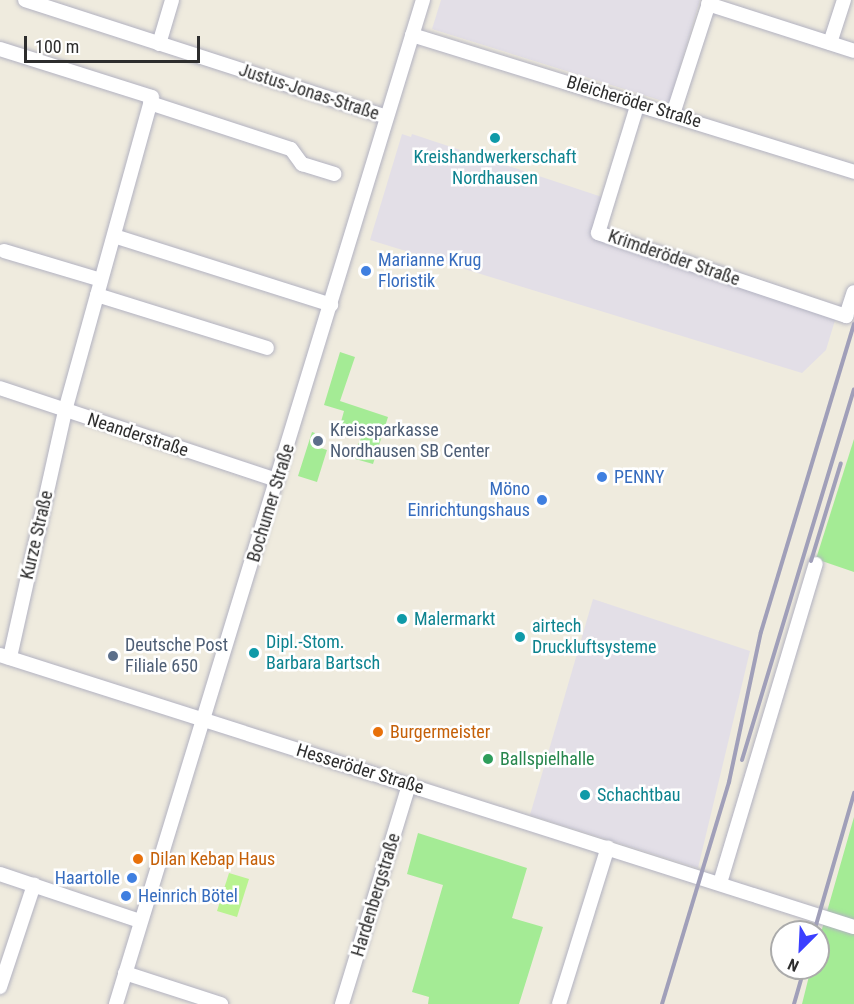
<!DOCTYPE html>
<meta charset="utf-8">
<style>
body{margin:0}
#map{position:relative;width:854px;height:1004px;overflow:hidden;background:#efebde;font-family:"Roboto Condensed",sans-serif}
div>[style]{position:absolute}
[style*='--x']{left:calc(var(--x)*1px);top:calc(var(--y)*1px);width:calc(var(--w)*1px);rotate:calc(var(--a)*1deg)}
.industrial>*{inset:0;background:#e3dfe7}
.green>*{inset:0;background:#a4eb95}
.pitch>*{inset:0;background:#b9f390}
.roads{filter:drop-shadow(0 0 2px #b2b2c1) drop-shadow(0 0 2px #b2b2c1)}
.minor>*{height:14px;margin:-7px;padding:0 7px;transform-origin:7px;border-radius:7px;background:#fff}
.rail>*{height:4px;margin:-2px;padding:0 2px;transform-origin:2px;border-radius:2px;background:#a09fb9}
.dots>*{width:16px;height:16px;translate:-50% -50%;box-sizing:border-box;border:3px solid #fff;border-radius:50%}
span{translate:-50% -50%;white-space:nowrap;text-align:center;line-height:1.15;-webkit-text-stroke:5px #fff;paint-order:stroke}
.street-label{font-size:18px;color:#2d2d2d}
.culture-label{font-size:18px;color:#0d838f}
.left{translate:0 -50%;text-align:left}
.shop-label{font-size:18px;color:#366cbe}
.right{translate:-100% -50%;text-align:right}
.service-label{font-size:18px;color:#4e5e75}
.food-label{font-size:18px;color:#c56008}
.leisure-label{font-size:18px;color:#27864d}
.north{position:absolute;left:770px;top:920px;width:60px;height:60px;box-sizing:border-box;background:#fff;border:2px solid #ababab;border-radius:50%;rotate:204deg;font-size:16px;font-weight:700;line-height:24px;text-align:center;color:#2d2d2d}
.north::after{content:'';display:block;margin:auto;width:21px;height:27px;background:#3b3fff;clip-path:polygon(50% 0,100% 100%,50% 72%,0 100%)}
.scale{position:absolute;left:24px;top:36px;width:176px;height:27px;box-sizing:border-box;border:3px solid #2d2d2d;border-top:0;padding-left:8px;font-size:18px;line-height:21px;white-space:nowrap;color:#2d2d2d;-webkit-text-stroke:4px #fff;paint-order:stroke}
</style>
<div id="map">
<div class="industrial">
<i style="clip-path:polygon(441px 0,700px 0,669px 103px,432px 29px)"></i>
<i style="clip-path:polygon(402px 134px,411px 137px,412px 134px,605px 198px,592px 238px,836px 317px,826px 350px,802px 373px,370px 240px)"></i>
<i style="clip-path:polygon(593px 599px,750px 651px,698px 868px,530px 815px)"></i>
</div>
<div class="green">
<i style="clip-path:polygon(340px 352px,355px 357px,340px 401px,388px 417px,373px 464px,352px 458px,362px 436px,339px 429px,344px 411px,324px 405px)"></i>
<i style="clip-path:polygon(312px 432px,315px 433px,312px 445px,327px 450px,317px 482px,298px 476px)"></i>
<i style="clip-path:polygon(854px 439px,854px 572px,816px 559px)"></i>
<i style="clip-path:polygon(854px 817px,854px 1004px,802px 1004px,811px 968px,818px 968px,818px 943px)"></i>
<i style="clip-path:polygon(418px 833px,527px 868px,512px 918px,543px 927px,519px 1004px,428px 1004px,429px 997px,412px 992px,443px 885px,407px 874px)"></i>
</div>
<div class="pitch">
<i style="clip-path:polygon(229px 873px,249px 879px,237px 917px,217px 911px)"></i>
</div>
<div class="roads">
<div class="minor">
<i style="--x:25;--y:0;--w:380;--a:17.9"></i>
<i style="--x:708;--y:4;--w:153;--a:17.8"></i>
<i style="--x:412;--y:35;--w:463;--a:17.2"></i>
<i style="--x:830;--y:43;--w:45;--a:-72"></i>
<i style="--x:159;--y:44;--w:46;--a:-73.5"></i>
<i style="--x:0;--y:49;--w:159;--a:17.5"></i>
<i style="--x:152;--y:97;--w:326;--a:105.5"></i>
<i style="--x:65;--y:411;--w:253;--a:102.6"></i>
<i style="--x:150;--y:103;--w:148;--a:18.1"></i>
<i style="--x:291;--y:149;--w:19;--a:54"></i>
<i style="--x:302;--y:164;--w:34;--a:17"></i>
<i style="--x:638;--y:103;--w:136;--a:107.1"></i>
<i style="--x:598;--y:233;--w:262;--a:18.5"></i>
<i style="--x:846;--y:316;--w:25;--a:-72"></i>
<i style="--x:673;--y:114;--w:120;--a:-72"></i>
<i style="--x:114;--y:236;--w:228;--a:17.6"></i>
<i style="--x:4;--y:251;--w:101;--a:16.6"></i>
<i style="--x:97;--y:295;--w:178;--a:17.3"></i>
<i style="--x:0;--y:388;--w:292;--a:18.4"></i>
<i style="--x:0;--y:655;--w:896;--a:17.67"></i>
<i style="--x:0;--y:874;--w:148;--a:18.6"></i>
<i style="--x:720;--y:883;--w:333;--a:-73.3"></i>
<i style="--x:125;--y:973;--w:101;--a:17.9"></i>
<i style="--x:0;--y:987;--w:108;--a:-71.6"></i>
<i style="--x:116;--y:1004;--w:1050;--a:-73"></i>
<i style="--x:342;--y:1004;--w:229;--a:-73"></i>
<i style="--x:559;--y:1004;--w:164;--a:-72.7"></i>
</div>
</div>
<div class="rail">
<i style="--x:811;--y:561;--w:102;--a:-73"></i>
<i style="--x:742;--y:760;--w:387;--a:-73.2"></i>
<i style="--x:814;--y:932;--w:145;--a:-73.9"></i>
<i style="--x:662;--y:1004;--w:232;--a:-73.2"></i>
<i style="--x:729;--y:782;--w:153;--a:-78"></i>
<i style="--x:761;--y:632;--w:322;--a:-73.2"></i>
<i style="--x:794;--y:1004;--w:37;--a:-74"></i>
</div>
<div class="dots">
<i style="left:495px;top:138px;background:#0f9aa8"></i>
<i style="left:366px;top:271px;background:#3f7fe0"></i>
<i style="left:318px;top:441px;background:#5c6f8a"></i>
<i style="left:602px;top:477px;background:#3f7fe0"></i>
<i style="left:542px;top:500px;background:#3f7fe0"></i>
<i style="left:402px;top:619px;background:#0f9aa8"></i>
<i style="left:520px;top:637px;background:#0f9aa8"></i>
<i style="left:254px;top:653px;background:#0f9aa8"></i>
<i style="left:113px;top:656px;background:#5c6f8a"></i>
<i style="left:378px;top:732px;background:#e8710a"></i>
<i style="left:488px;top:759px;background:#2e9e5b"></i>
<i style="left:585px;top:795px;background:#0f9aa8"></i>
<i style="left:138px;top:859px;background:#e8710a"></i>
<i style="left:132px;top:878px;background:#3f7fe0"></i>
<i style="left:126px;top:896px;background:#3f7fe0"></i>
</div>
<div class="street-label">
<span style="left:309px;top:92px;rotate:18deg">Justus-Jonas-Straße</span>
<span style="left:634px;top:102px;rotate:17deg">Bleicheröder Straße</span>
<span style="left:674px;top:258px;rotate:19deg">Krimderöder Straße</span>
<span style="left:138px;top:435px;rotate:18deg">Neanderstraße</span>
<span style="left:271px;top:503px;rotate:-73deg">Bochumer Straße</span>
<span style="left:37px;top:535px;rotate:-77deg">Kurze Straße</span>
<span style="left:360px;top:769px;rotate:17deg">Hesseröder Straße</span>
<span style="left:376px;top:895px;rotate:-73deg">Hardenbergstraße</span>
</div>
<div class="culture-label">
<span style="left:495px;top:168px">Kreishandwerkerschaft<br>Nordhausen</span>
<span class="left" style="left:414px;top:619px">Malermarkt</span>
<span class="left" style="left:532px;top:637px">airtech<br>Druckluftsysteme</span>
<span class="left" style="left:266px;top:653px">Dipl.-Stom.<br>Barbara Bartsch</span>
<span class="left" style="left:597px;top:795px">Schachtbau</span>
</div>
<div class="shop-label">
<span class="left" style="left:378px;top:271px">Marianne Krug<br>Floristik</span>
<span class="left" style="left:614px;top:477px">PENNY</span>
<span class="right" style="left:530px;top:500px">Möno<br>Einrichtungshaus</span>
<span class="right" style="left:120px;top:878px">Haartolle</span>
<span class="left" style="left:138px;top:896px">Heinrich Bötel</span>
</div>
<div class="service-label">
<span class="left" style="left:330px;top:441px">Kreissparkasse<br>Nordhausen SB Center</span>
<span class="left" style="left:125px;top:656px">Deutsche Post<br>Filiale 650</span>
</div>
<div class="food-label">
<span class="left" style="left:390px;top:732px">Burgermeister</span>
<span class="left" style="left:150px;top:859px">Dilan Kebap Haus</span>
</div>
<div class="leisure-label">
<span class="left" style="left:500px;top:759px">Ballspielhalle</span>
</div>
<div class="north">N</div>
<div class="scale">100 m</div>
</div>
